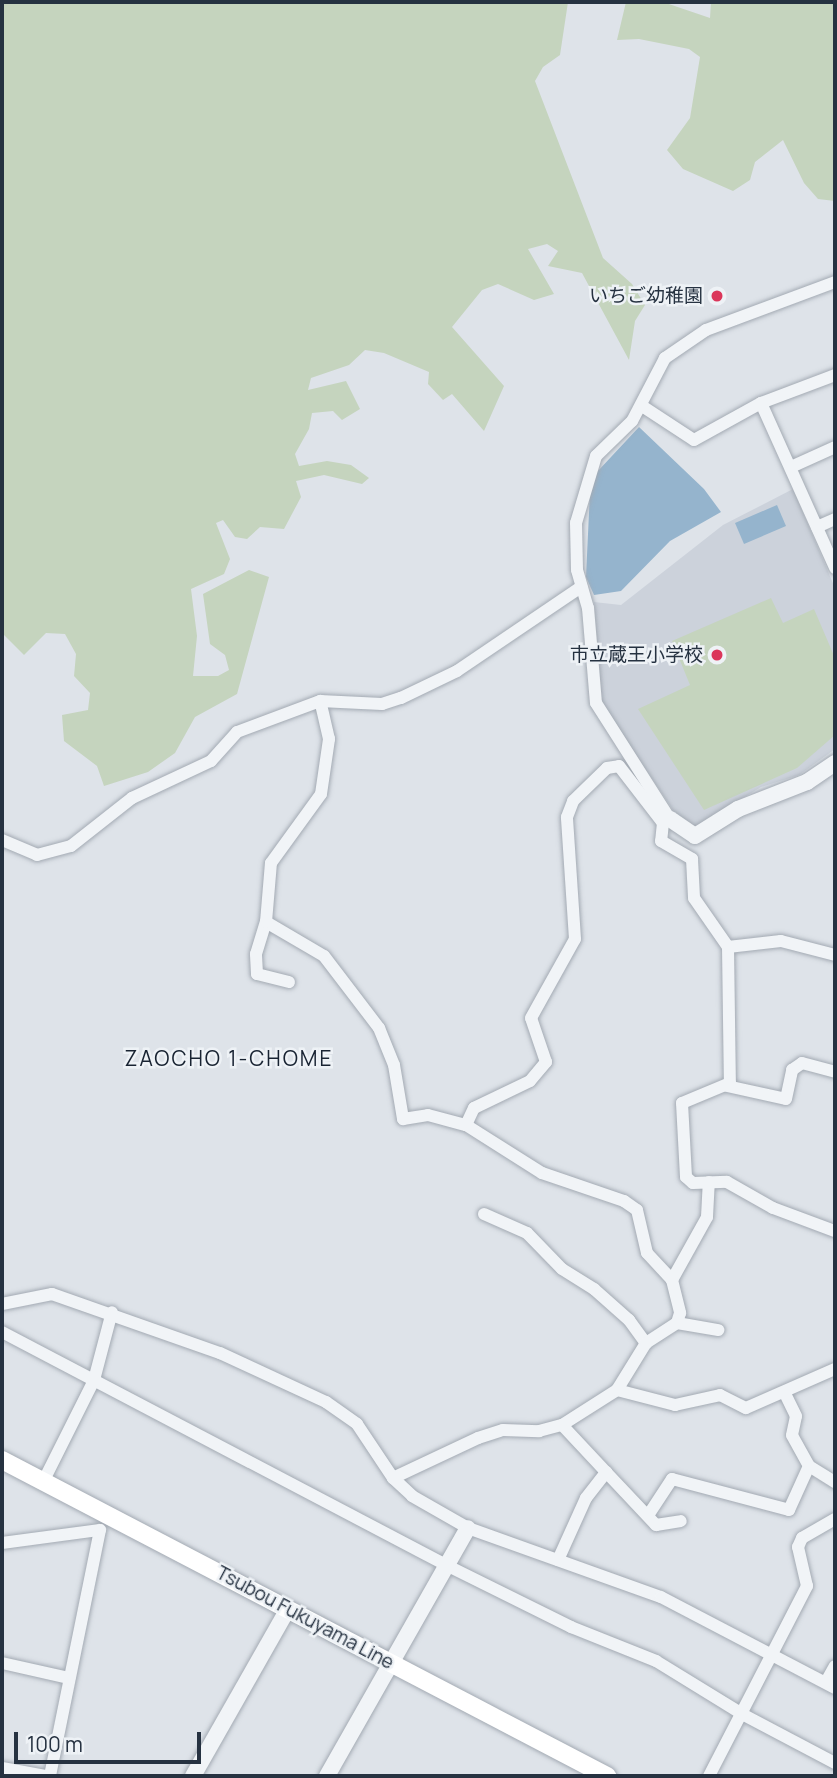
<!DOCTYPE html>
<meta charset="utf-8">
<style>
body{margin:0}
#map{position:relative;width:837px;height:1778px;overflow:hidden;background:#dee3e9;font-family:Manrope,"Noto Sans JP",sans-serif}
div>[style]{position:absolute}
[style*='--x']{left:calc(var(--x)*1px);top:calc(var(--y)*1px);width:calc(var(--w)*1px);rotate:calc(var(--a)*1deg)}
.built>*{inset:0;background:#ccd2db}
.green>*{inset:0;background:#c5d4be}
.water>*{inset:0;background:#95b4cd}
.roads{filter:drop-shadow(0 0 2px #a3aab3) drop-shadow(0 0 2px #a3aab3)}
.minor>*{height:12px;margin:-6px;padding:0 6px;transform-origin:6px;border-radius:6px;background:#f1f4f7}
.tertiary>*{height:16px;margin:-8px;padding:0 8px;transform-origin:8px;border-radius:8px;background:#f1f4f7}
.secondary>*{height:18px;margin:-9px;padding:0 9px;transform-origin:9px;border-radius:9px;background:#fff}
.dots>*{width:19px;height:19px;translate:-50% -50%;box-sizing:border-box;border:4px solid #eef2f6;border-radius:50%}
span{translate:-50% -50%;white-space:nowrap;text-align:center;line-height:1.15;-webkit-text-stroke:5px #eef2f6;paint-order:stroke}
.poi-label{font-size:19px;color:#263241}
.right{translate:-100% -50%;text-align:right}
.street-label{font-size:19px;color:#263241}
.neighbourhood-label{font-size:21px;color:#182332;letter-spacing:2px}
.frame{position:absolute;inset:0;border:4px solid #263241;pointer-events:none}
.scale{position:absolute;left:14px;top:1732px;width:187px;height:32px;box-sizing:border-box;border:4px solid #263241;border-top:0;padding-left:9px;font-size:21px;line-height:24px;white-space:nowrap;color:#263241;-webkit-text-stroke:5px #eef2f6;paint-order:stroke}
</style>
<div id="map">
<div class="built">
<i style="clip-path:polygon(793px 489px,835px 588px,835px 749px,799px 775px,761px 787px,694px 828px,675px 813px,602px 704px,594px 602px,621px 605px,723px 525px)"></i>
</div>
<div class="green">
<i style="clip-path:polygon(2px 2px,568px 2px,560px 55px,543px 67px,535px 81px,603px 258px,632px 284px,645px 305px,635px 321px,629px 360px,582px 273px,548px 266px,558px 251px,547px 244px,528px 249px,554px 294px,534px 300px,498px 284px,482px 290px,452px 327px,504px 386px,484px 431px,452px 394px,443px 400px,428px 384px,429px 372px,384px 353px,365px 350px,349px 365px,311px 378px,308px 390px,346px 381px,360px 409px,342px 420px,333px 411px,312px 413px,309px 429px,295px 454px,299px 466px,327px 461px,351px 465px,369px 478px,362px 484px,324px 475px,296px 481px,301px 497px,284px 529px,260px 527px,247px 539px,235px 537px,223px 520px,216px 523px,230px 559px,224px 574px,191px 589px,197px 636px,193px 676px,218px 676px,229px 670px,225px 655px,210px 644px,203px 594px,249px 570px,269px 577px,237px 694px,195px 717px,175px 753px,148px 772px,104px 786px,97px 766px,64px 741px,62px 715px,88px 710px,90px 693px,74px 676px,76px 654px,65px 634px,46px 633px,24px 655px,2px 633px)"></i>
<i style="clip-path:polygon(626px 2px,663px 2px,710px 18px,711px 2px,835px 2px,835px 201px,818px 199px,804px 183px,783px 140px,755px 162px,750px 180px,733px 191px,683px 169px,667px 150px,690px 118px,700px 57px,689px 49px,639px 39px,617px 40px)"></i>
<i style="clip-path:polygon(771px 598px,783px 623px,814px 609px,835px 658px,835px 735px,797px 768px,704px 810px,638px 709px,690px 685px,672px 641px)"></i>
</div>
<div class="water">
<i style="clip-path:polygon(639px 427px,704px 489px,721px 512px,670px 541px,621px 591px,594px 595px,586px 577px,590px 491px,597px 472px)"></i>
<i style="clip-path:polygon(777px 505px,786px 526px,744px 544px,735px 523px)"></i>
</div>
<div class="roads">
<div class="minor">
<i style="--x:835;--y:282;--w:138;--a:159.6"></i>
<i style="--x:706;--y:330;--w:50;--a:145.7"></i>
<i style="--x:665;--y:358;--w:71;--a:117.6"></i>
<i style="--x:632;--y:421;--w:50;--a:135.8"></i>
<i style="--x:596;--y:456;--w:70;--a:106.6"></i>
<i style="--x:576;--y:523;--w:47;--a:88.8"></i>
<i style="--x:577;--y:570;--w:40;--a:74"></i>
<i style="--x:588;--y:608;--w:95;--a:85.2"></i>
<i style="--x:596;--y:703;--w:138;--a:57.5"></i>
<i style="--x:670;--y:819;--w:8;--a:150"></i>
<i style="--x:663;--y:823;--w:18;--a:96"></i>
<i style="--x:661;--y:841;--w:36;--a:30"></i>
<i style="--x:692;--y:859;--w:39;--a:87"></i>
<i style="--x:694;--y:898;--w:60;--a:55.2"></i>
<i style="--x:728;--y:947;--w:53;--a:-6.5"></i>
<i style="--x:781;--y:941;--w:56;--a:14.5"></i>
<i style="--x:761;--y:403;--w:181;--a:65.8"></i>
<i style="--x:642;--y:406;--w:62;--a:33.2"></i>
<i style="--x:694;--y:440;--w:77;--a:-28.9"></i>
<i style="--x:761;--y:403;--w:79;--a:-20.7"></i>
<i style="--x:791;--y:467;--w:48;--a:-24.4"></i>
<i style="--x:817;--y:527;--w:20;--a:-24"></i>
<i style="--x:2;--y:840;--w:38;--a:23"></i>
<i style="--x:37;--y:855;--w:35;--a:-15"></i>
<i style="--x:71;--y:846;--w:78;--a:-38.2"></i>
<i style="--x:132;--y:798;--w:87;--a:-25.1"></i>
<i style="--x:211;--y:761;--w:39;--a:-48"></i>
<i style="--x:237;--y:732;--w:89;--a:-20.5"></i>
<i style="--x:320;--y:701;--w:62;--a:2.8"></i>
<i style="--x:382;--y:704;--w:20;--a:-18"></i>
<i style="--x:401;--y:698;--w:62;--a:-25.7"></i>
<i style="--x:457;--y:671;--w:150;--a:-34.1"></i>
<i style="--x:266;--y:922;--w:67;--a:30.4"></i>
<i style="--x:324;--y:956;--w:91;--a:52.6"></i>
<i style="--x:379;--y:1028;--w:40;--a:68"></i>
<i style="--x:394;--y:1065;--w:55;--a:80.5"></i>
<i style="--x:403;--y:1119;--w:25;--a:-9"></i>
<i style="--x:428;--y:1115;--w:39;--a:15"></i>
<i style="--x:466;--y:1125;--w:19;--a:-65"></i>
<i style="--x:474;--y:1108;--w:62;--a:-25.7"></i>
<i style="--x:530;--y:1081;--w:25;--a:-50"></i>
<i style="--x:546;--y:1062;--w:46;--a:-108.8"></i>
<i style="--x:531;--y:1018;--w:90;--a:-60.9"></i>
<i style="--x:575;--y:939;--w:122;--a:-93.8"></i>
<i style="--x:567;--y:817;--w:17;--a:-69"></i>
<i style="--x:573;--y:801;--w:47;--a:-44.1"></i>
<i style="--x:607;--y:768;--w:12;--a:-9"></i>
<i style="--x:619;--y:766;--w:72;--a:52.3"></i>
<i style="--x:728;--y:947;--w:136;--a:89.2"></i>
<i style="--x:730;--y:1083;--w:52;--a:157.4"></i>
<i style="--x:682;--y:1103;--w:74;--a:86.9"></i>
<i style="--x:686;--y:1177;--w:9;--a:41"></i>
<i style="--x:693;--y:1183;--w:34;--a:-2"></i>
<i style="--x:727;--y:1182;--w:53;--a:29.5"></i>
<i style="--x:773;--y:1208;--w:66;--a:20.4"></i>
<i style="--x:289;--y:982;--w:33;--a:-166"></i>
<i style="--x:257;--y:974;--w:20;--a:-93"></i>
<i style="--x:256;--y:954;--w:34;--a:-73"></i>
<i style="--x:266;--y:922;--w:59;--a:-85.2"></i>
<i style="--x:271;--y:863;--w:85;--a:-54.1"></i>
<i style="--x:321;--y:794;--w:56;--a:-81.7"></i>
<i style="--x:329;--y:739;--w:39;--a:-103"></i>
<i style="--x:727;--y:1086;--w:60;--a:12.4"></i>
<i style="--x:786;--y:1099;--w:30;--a:-78"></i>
<i style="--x:792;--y:1070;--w:12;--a:-35"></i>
<i style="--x:802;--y:1063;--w:34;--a:15"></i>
<i style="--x:466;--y:1125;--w:90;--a:32.3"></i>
<i style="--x:542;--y:1173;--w:87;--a:18.9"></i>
<i style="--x:624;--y:1201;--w:16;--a:35"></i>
<i style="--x:637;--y:1210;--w:44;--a:76.9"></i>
<i style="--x:647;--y:1253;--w:37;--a:47"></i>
<i style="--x:672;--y:1280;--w:34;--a:76"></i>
<i style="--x:680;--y:1313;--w:10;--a:107"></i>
<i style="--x:484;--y:1214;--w:47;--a:23.8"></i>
<i style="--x:527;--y:1233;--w:50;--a:45.8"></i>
<i style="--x:562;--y:1269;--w:38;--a:32"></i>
<i style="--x:594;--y:1289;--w:47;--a:41.5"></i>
<i style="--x:629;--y:1320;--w:29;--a:54"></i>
<i style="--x:672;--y:1280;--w:72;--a:-60.9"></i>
<i style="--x:707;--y:1217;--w:35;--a:-87"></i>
<i style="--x:2;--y:1304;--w:51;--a:-11.3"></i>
<i style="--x:52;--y:1294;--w:178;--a:19.4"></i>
<i style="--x:220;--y:1353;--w:117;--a:24.8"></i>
<i style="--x:326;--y:1402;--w:38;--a:35"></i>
<i style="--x:357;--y:1424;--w:65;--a:56.3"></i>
<i style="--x:393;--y:1478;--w:26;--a:43"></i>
<i style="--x:412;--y:1496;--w:64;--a:29.7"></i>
<i style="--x:468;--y:1528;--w:205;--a:19.7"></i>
<i style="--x:661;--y:1597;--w:196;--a:27.6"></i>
<i style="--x:2;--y:1332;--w:501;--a:27.69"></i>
<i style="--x:446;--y:1565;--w:140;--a:26.4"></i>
<i style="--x:571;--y:1627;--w:92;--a:21.8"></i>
<i style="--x:656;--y:1661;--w:101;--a:31.6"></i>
<i style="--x:742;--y:1714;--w:105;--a:27.8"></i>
<i style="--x:617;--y:1390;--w:60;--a:14.5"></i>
<i style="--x:675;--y:1405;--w:46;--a:-12.5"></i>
<i style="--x:720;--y:1395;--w:29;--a:27"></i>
<i style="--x:746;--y:1408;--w:97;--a:-23.7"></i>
<i style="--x:809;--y:1466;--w:31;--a:32"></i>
<i style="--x:606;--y:1472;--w:73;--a:46.7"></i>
<i style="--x:656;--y:1525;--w:25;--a:-9"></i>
<i style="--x:393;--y:1478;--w:94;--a:-25.2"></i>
<i style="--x:478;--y:1438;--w:26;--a:-18"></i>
<i style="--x:503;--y:1430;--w:36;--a:2"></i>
<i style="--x:539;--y:1431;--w:24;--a:-15"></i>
<i style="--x:562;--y:1425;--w:65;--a:-32.5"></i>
<i style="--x:617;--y:1390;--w:55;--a:-58.3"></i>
<i style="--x:646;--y:1343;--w:37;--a:-33"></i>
<i style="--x:677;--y:1323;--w:42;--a:9.7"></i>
<i style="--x:43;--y:1482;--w:114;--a:-63.4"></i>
<i style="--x:94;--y:1380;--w:70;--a:-75.2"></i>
<i style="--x:649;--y:1514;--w:42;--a:-56.7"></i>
<i style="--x:672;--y:1479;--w:121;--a:14.8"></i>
<i style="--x:789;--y:1510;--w:48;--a:-65.6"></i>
<i style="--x:809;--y:1466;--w:35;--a:-119"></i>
<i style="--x:792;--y:1435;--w:19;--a:-78"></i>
<i style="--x:796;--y:1416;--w:25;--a:-116"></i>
<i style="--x:2;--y:1543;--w:99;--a:-7.6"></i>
<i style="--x:100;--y:1530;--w:251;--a:101.5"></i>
<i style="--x:558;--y:1560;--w:68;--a:-65.7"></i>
<i style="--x:586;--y:1498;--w:33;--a:-52"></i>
<i style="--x:606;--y:1472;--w:64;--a:-133.1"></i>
<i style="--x:2;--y:1663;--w:69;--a:12.6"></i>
<i style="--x:826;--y:1682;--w:18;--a:-61"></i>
<i style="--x:2;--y:1768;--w:44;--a:10.5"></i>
<i style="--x:709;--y:1776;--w:214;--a:-62.7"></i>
<i style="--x:807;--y:1586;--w:40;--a:-103"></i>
<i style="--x:798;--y:1547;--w:10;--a:-66"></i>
<i style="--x:802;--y:1538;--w:38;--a:-30"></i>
</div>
<div class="tertiary">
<i style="--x:670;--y:819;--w:30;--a:34"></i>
<i style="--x:695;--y:836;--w:51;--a:-32.1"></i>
<i style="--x:738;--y:809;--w:74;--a:-21.4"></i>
<i style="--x:807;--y:782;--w:34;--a:-34"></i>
<i style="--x:193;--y:1776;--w:192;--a:-60.4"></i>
<i style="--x:327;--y:1776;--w:285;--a:-60.4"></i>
</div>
<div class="secondary">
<i style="--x:2;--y:1460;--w:683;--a:27.58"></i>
</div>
</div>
<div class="dots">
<i style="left:717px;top:296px;background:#db365a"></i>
<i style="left:717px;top:655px;background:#db365a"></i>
</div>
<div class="poi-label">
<span class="right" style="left:703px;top:296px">いちご幼稚園</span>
<span class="right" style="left:703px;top:655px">市立蔵王小学校</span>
</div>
<div class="street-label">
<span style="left:305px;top:1618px;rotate:28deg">Tsubou Fukuyama Line</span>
</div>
<div class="neighbourhood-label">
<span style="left:229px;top:1058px">ZAOCHO 1-CHOME</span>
</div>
<div class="frame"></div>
<div class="scale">100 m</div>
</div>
